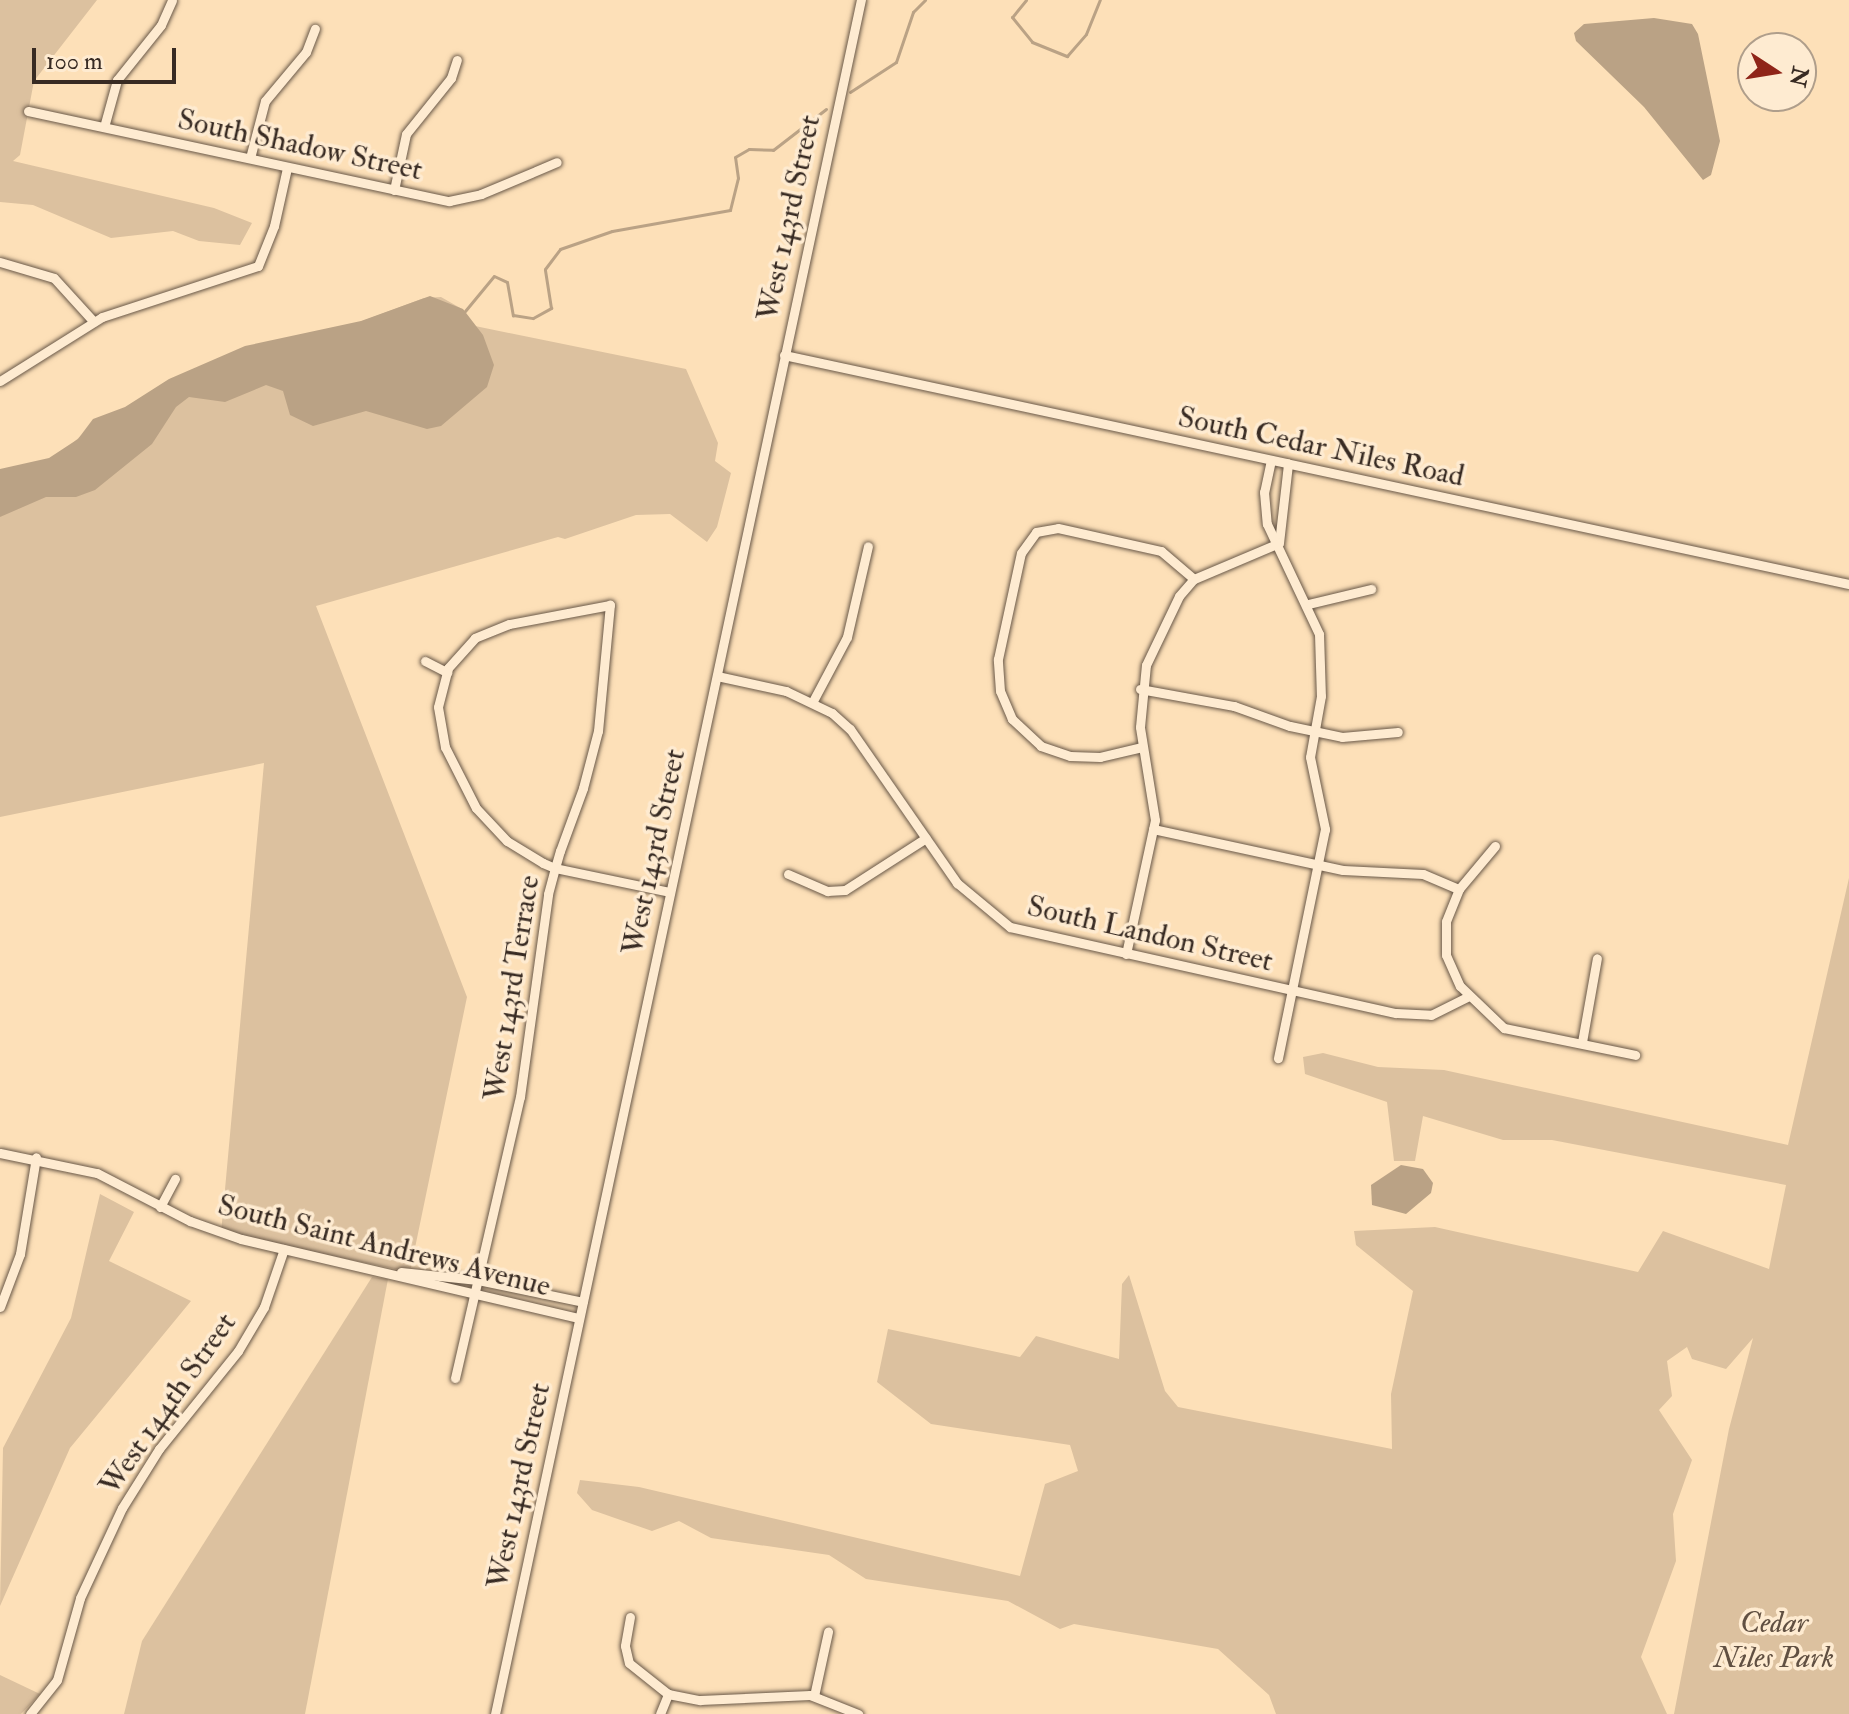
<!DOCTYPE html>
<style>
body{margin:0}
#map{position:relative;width:1849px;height:1714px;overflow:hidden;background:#fde0b8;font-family:"IM FELL Double Pica",serif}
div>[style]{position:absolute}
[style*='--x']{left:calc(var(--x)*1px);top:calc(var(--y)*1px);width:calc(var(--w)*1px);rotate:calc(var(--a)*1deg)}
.green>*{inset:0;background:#dcc19f}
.water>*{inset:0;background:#baa285}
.stream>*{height:3px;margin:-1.5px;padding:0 1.5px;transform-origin:1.5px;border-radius:1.5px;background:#baa285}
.roads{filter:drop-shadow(0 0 2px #695848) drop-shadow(0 0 2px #695848)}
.minor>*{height:9px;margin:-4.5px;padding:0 4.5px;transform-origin:4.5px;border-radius:4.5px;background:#feebd1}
span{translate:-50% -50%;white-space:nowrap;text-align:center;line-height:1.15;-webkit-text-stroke:7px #feebd1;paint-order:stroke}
.street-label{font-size:30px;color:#382b23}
.park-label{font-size:30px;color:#615042;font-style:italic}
.north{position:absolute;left:1737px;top:32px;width:80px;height:80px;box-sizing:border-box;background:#feebd1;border:2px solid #af9e8b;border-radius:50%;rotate:102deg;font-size:22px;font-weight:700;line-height:32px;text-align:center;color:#382b23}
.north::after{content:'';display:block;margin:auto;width:28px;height:36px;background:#8f2418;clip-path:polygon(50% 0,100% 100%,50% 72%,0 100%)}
.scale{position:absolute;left:32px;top:48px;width:144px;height:36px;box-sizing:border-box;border:4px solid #382b23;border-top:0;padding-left:10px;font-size:24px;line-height:28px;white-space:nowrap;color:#382b23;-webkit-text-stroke:6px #feebd1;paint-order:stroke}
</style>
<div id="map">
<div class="green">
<i style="clip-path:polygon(0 0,97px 0,34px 81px,20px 155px,13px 161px,214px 208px,252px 223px,240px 245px,199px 241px,173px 231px,111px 238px,33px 205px,0 202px)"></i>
<i style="clip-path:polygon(441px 297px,462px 309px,475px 326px,686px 369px,718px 443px,715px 461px,731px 473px,717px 527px,707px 542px,670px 514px,636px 515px,565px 539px,558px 537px,316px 606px,467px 997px,410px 1272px,221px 1233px,264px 763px,0 817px,0 473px,50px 464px,98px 420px,424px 298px)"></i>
<i style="clip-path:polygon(1849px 878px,1849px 1714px,1674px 1714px,1729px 1429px,1753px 1338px,1726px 1369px,1692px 1359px,1687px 1347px,1667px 1361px,1672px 1396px,1659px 1410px,1692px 1460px,1673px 1514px,1676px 1561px,1641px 1657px,1667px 1714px,1276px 1714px,1269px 1695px,1218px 1649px,1074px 1624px,1060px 1629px,1008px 1601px,866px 1579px,829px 1555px,711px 1538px,679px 1521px,652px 1531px,592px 1510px,577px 1493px,580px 1480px,639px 1487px,1020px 1576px,1045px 1484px,1078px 1471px,1070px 1445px,931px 1424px,877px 1382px,888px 1329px,1020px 1357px,1036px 1336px,1119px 1359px,1122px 1284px,1129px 1275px,1165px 1391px,1178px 1407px,1392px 1449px,1391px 1394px,1413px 1291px,1356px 1245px,1354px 1231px,1435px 1227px,1638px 1272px,1663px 1231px,1769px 1269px,1786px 1185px,1552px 1140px,1503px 1140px,1423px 1116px,1415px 1161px,1394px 1161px,1387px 1102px,1305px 1074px,1303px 1057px,1323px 1053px,1378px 1067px,1444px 1070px,1788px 1145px)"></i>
<i style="clip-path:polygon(100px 1194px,134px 1212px,109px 1261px,191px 1301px,70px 1448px,0 1606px,3px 1448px,71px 1318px)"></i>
<i style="clip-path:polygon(372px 1277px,388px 1279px,305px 1714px,124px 1714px,142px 1641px)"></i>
<i style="clip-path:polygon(0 1675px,40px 1694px,21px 1714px,0 1714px)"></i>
</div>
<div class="water">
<i style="clip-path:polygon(1654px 18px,1692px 24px,1698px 34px,1720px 141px,1711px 175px,1703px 180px,1644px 107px,1576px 41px,1574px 33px,1584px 24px)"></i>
<i style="clip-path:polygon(430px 296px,463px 309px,483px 335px,494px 365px,487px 387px,441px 426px,427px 429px,366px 411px,313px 426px,290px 415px,283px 391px,266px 385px,225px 402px,189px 397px,176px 407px,152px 444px,95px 490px,76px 497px,46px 497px,0 517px,0 469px,49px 458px,78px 439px,93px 419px,125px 407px,169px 379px,245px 346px,361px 321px)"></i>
<i style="clip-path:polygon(1401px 1165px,1423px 1169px,1433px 1183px,1431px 1193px,1406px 1214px,1372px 1205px,1371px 1185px)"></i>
</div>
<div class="stream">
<i style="--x:1026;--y:0;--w:22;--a:129"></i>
<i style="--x:1012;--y:17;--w:32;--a:51"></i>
<i style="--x:1032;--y:42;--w:38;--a:22"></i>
<i style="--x:1067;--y:56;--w:29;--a:-49"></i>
<i style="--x:1086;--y:34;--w:37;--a:-68"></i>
<i style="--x:850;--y:92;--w:55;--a:-33.1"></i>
<i style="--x:896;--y:62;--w:53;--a:-71.2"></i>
<i style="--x:913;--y:12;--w:17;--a:-45"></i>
<i style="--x:465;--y:311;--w:45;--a:-50.4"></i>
<i style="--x:494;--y:276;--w:14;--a:25"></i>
<i style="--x:507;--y:282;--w:34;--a:80"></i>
<i style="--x:513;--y:315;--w:20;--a:9"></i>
<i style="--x:533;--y:318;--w:21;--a:-29"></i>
<i style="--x:551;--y:308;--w:39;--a:-99"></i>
<i style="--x:545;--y:269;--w:25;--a:-53"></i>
<i style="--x:560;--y:249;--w:55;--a:-19.1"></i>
<i style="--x:612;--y:231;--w:120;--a:-10.1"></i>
<i style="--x:730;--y:210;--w:33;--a:-76"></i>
<i style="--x:738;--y:178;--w:21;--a:-98"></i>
<i style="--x:735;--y:157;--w:16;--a:-30"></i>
<i style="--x:749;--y:149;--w:24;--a:2"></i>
<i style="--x:773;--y:150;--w:67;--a:-37.7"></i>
</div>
<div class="roads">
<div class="minor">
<i style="--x:28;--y:111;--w:431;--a:12.1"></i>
<i style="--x:449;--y:201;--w:33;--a:-12"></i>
<i style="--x:481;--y:194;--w:82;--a:-22.8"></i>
<i style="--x:104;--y:127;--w:49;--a:-74.5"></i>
<i style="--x:117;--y:80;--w:70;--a:-51.3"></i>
<i style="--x:161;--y:25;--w:27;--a:-66"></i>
<i style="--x:250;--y:158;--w:59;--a:-75.3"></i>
<i style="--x:265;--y:101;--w:64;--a:-50.1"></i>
<i style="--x:306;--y:52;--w:25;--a:-69"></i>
<i style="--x:394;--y:190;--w:57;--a:-77.9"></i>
<i style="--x:406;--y:134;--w:72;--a:-51.2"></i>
<i style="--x:451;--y:78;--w:19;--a:-72"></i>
<i style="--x:0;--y:262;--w:56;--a:16.5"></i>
<i style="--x:54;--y:278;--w:59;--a:47.7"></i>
<i style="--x:784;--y:355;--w:1089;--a:12.14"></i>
<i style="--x:0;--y:381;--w:120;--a:-32.1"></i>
<i style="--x:102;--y:317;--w:164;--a:-18.1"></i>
<i style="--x:258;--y:266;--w:43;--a:-68.2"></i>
<i style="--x:274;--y:226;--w:59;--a:-77.4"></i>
<i style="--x:1271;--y:460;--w:33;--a:102"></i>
<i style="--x:1264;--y:492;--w:32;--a:85"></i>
<i style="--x:1267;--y:524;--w:122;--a:64.7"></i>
<i style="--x:1319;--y:634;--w:62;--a:88.2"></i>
<i style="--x:1321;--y:696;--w:62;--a:100.2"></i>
<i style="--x:1310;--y:757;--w:74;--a:78.2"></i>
<i style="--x:1325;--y:829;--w:234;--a:101.6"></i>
<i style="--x:1279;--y:543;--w:80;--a:-83.5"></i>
<i style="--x:1308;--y:604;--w:65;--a:-13.4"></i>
<i style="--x:425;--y:661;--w:25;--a:27"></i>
<i style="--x:717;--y:676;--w:71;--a:12.3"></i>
<i style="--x:786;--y:691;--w:51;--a:25.6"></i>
<i style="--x:832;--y:713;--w:24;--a:42"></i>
<i style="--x:850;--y:729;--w:188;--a:55.2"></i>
<i style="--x:957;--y:883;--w:69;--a:39.7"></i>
<i style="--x:1010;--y:927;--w:395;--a:12.6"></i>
<i style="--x:1396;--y:1013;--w:35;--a:3"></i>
<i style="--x:1431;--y:1015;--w:42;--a:-26.6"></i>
<i style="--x:1140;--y:689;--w:96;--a:10.3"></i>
<i style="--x:1234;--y:706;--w:59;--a:19.7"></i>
<i style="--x:1290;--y:726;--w:53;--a:11.9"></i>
<i style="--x:1342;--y:737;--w:56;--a:-5.1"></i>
<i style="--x:813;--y:701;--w:72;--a:-62"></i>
<i style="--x:847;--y:637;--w:93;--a:-77"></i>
<i style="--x:1142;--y:747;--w:43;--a:166.6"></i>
<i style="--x:1100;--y:757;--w:30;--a:-178"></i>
<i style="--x:1070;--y:756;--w:31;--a:-161"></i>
<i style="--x:1041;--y:746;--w:40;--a:-137"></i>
<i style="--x:1012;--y:719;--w:30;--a:-113"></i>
<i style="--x:1000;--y:691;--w:32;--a:-94"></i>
<i style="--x:998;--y:659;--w:108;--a:-77.8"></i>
<i style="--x:1021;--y:553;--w:26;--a:-54"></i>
<i style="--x:1036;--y:532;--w:22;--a:-10"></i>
<i style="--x:1058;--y:528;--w:106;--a:12.6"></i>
<i style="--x:1161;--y:551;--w:43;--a:40.3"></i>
<i style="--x:1153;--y:829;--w:194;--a:12.2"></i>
<i style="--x:1343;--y:870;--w:80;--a:2.9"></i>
<i style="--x:1423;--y:874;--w:39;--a:23"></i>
<i style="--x:1495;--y:846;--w:56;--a:129.9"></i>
<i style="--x:1459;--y:889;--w:35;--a:112"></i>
<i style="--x:1446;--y:922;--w:33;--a:90"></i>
<i style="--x:1446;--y:955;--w:34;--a:66"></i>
<i style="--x:1460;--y:986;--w:61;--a:43.7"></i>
<i style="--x:1504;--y:1028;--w:134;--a:11.6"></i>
<i style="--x:788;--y:874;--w:43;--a:23.6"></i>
<i style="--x:827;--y:891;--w:18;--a:-3"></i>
<i style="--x:845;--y:890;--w:96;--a:-32.7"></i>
<i style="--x:1126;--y:954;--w:137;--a:-77.8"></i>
<i style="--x:1155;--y:820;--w:94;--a:-99.2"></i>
<i style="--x:1140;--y:727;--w:62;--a:-84.5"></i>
<i style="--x:1146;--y:665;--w:76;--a:-64.4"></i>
<i style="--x:1179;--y:596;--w:23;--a:-49"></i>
<i style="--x:1194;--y:579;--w:92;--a:-23"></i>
<i style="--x:1582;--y:1042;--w:85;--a:-79.9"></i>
<i style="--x:0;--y:1153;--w:99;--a:11.7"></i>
<i style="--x:97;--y:1173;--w:105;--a:27.3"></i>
<i style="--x:190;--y:1221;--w:54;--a:19.4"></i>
<i style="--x:241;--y:1239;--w:347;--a:13.2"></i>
<i style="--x:160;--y:1207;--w:32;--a:-62"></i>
<i style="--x:401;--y:1272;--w:77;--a:5.9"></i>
<i style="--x:478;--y:1280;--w:107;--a:11.8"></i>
<i style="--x:0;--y:1307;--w:57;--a:-69.3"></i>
<i style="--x:20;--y:1254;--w:98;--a:-80.6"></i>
<i style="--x:455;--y:1378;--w:288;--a:-77"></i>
<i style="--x:520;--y:1097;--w:205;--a:-82.1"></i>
<i style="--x:548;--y:894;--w:27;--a:-75"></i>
<i style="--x:555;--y:868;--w:18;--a:-74"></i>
<i style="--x:560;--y:851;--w:67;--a:-69.9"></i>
<i style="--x:583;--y:788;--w:59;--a:-75.3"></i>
<i style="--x:598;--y:731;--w:127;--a:-84.6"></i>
<i style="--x:610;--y:605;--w:103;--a:169.3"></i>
<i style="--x:509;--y:624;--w:37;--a:158"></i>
<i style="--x:475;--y:638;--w:40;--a:132"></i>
<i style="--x:448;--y:668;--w:40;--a:104.4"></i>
<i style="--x:438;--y:707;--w:41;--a:80.1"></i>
<i style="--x:445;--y:747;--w:68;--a:63.1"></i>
<i style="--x:476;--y:808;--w:45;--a:46.8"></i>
<i style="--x:507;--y:841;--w:42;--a:31.4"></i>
<i style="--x:543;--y:863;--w:13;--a:23"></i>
<i style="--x:555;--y:868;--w:117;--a:11.8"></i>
<i style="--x:630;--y:1617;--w:29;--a:100"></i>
<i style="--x:625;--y:1646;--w:17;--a:77"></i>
<i style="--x:629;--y:1663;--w:50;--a:38.5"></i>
<i style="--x:668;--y:1694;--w:33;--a:11"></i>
<i style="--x:700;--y:1700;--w:110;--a:-2.6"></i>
<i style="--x:810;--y:1695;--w:52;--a:21.6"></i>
<i style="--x:814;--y:1696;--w:66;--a:-77.7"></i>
<i style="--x:30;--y:1714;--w:43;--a:-51.5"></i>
<i style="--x:57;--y:1680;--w:85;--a:-74.3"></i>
<i style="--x:80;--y:1598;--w:99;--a:-65"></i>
<i style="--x:122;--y:1508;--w:70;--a:-57.9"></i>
<i style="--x:159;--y:1449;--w:126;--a:-51.1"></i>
<i style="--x:238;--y:1351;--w:51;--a:-59.4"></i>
<i style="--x:264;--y:1307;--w:61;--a:-71"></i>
<i style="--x:495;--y:1714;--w:1753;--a:-77.95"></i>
<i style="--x:660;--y:1714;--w:22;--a:-68"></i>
</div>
</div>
<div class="street-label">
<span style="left:300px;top:145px;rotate:12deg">South Shadow Street</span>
<span style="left:789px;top:218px;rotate:-78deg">West 143rd Street</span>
<span style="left:1321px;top:447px;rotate:12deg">South Cedar Niles Road</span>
<span style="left:654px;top:852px;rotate:-78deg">West 143rd Street</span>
<span style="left:1150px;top:934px;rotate:13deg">South Landon Street</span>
<span style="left:512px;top:988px;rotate:-81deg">West 143rd Terrace</span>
<span style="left:384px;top:1246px;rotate:14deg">South Saint Andrews Avenue</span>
<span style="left:168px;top:1404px;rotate:-55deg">West 144th Street</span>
<span style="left:519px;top:1486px;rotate:-78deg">West 143rd Street</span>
</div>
<div class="park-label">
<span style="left:1774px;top:1640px">Cedar<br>Niles Park</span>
</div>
<div class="north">N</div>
<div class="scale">100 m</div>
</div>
